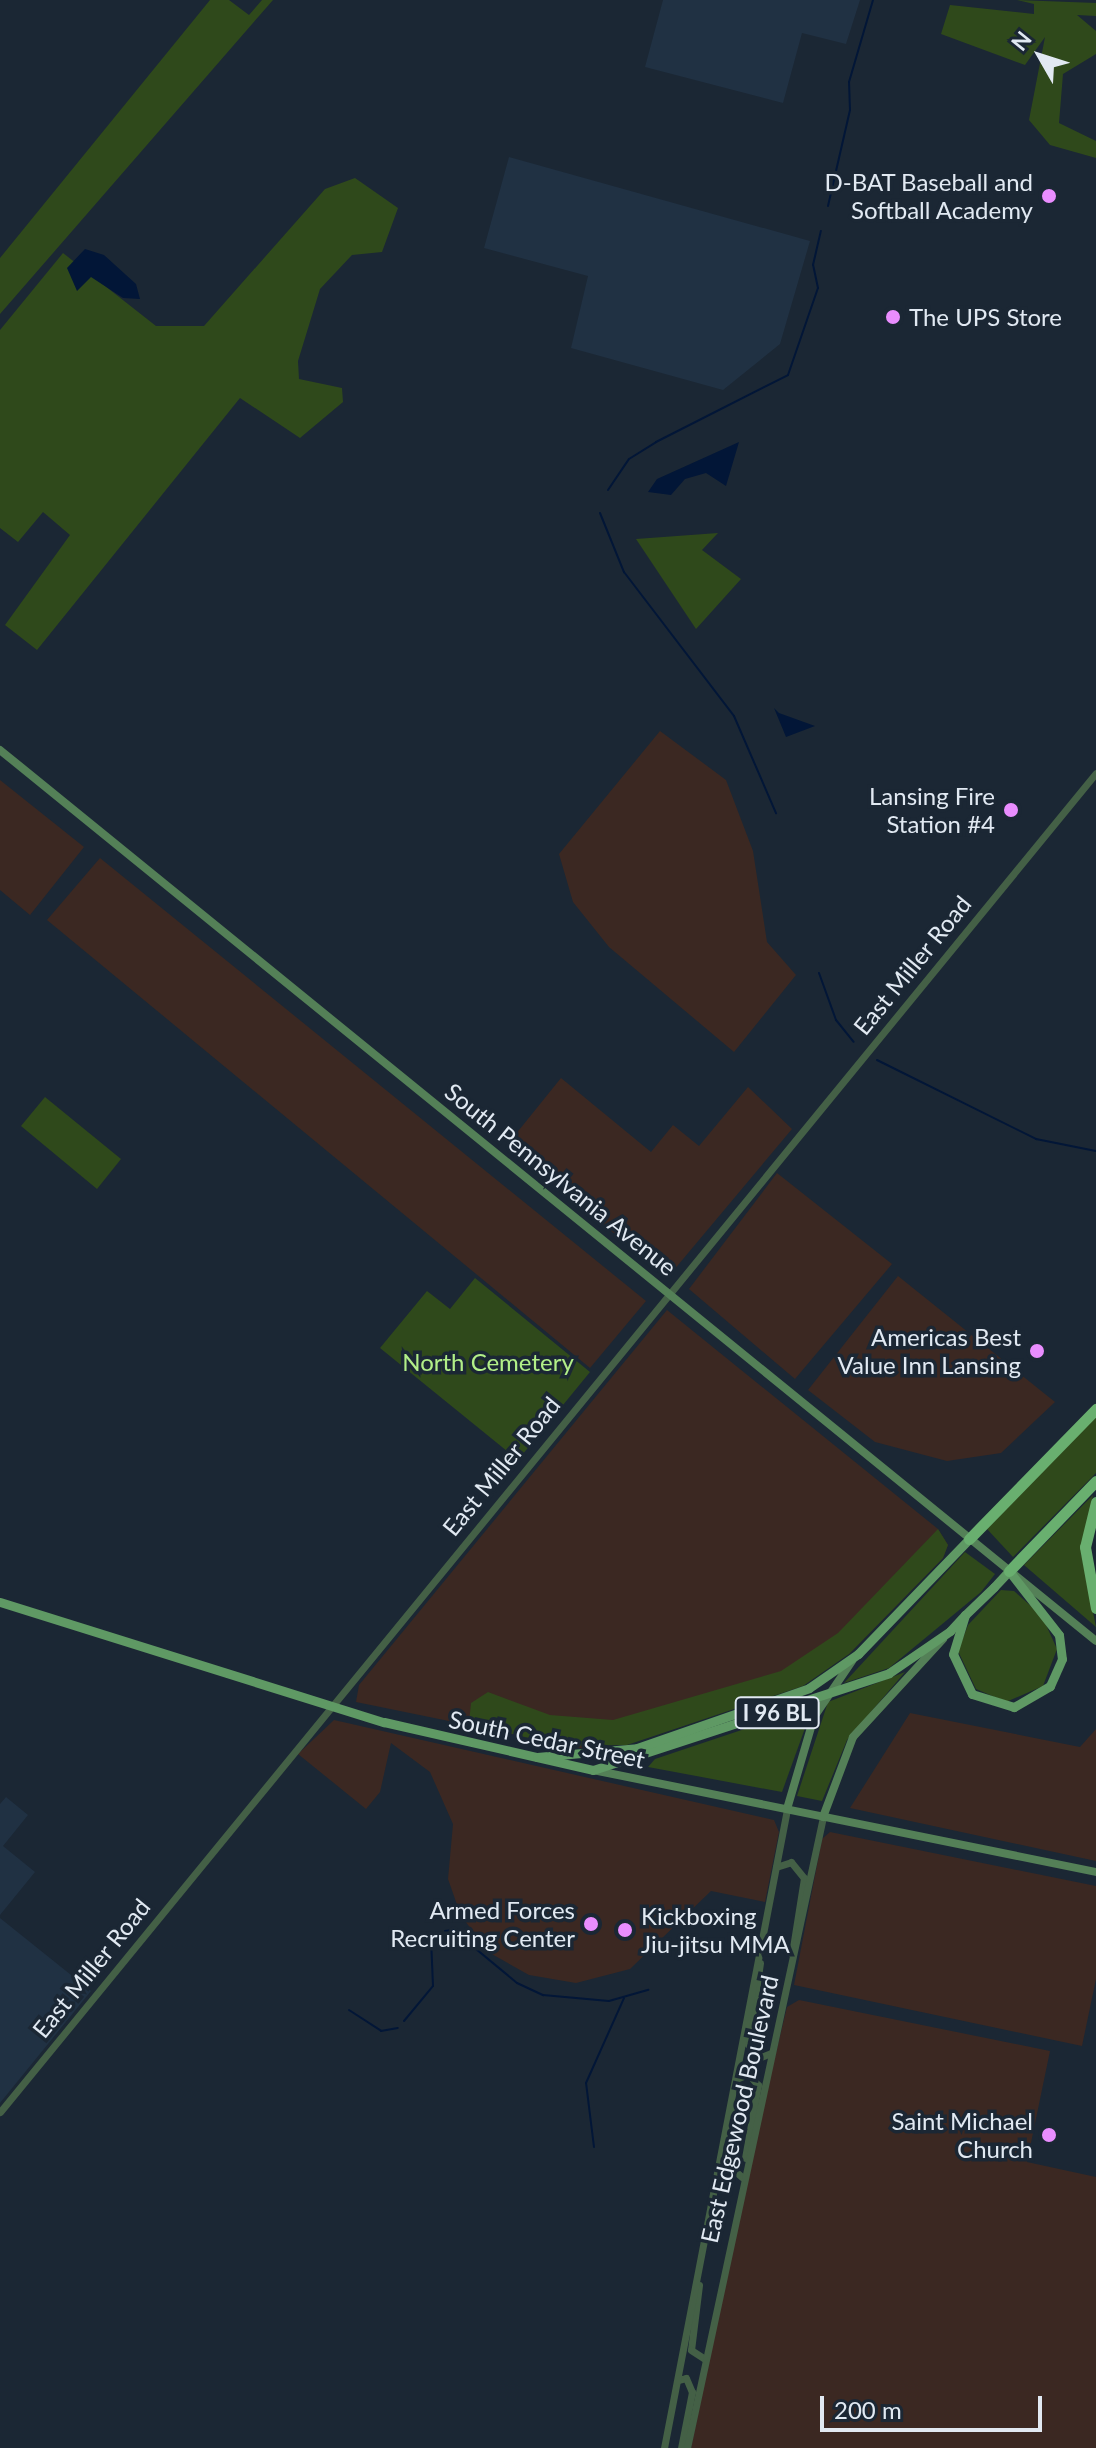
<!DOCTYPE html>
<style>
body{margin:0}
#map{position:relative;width:1096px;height:2448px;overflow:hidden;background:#1b2734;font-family:Lato,sans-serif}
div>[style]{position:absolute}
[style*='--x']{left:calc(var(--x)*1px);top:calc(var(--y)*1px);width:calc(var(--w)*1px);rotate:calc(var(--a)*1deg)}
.commercial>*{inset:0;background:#3b2822}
.built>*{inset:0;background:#203143}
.green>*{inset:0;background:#2f491b}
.water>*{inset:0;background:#021637}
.stream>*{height:2px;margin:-1px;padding:0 1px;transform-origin:1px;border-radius:1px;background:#021637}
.tertiary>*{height:7px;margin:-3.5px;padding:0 3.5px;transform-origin:3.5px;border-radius:3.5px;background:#446046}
.secondary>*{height:8px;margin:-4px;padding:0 4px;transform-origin:4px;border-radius:4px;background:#548057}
.primary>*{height:9px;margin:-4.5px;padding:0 4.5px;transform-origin:4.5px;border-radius:4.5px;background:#5f9964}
.motorway>*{height:11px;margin:-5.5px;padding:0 5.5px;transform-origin:5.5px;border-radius:5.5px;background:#69af6f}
.dots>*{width:22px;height:22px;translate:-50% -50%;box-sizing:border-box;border:4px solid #1b2734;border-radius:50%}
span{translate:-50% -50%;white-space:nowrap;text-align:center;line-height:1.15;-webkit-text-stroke:7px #1b2734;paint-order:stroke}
.shield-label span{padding:2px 6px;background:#1b2734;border:2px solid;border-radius:6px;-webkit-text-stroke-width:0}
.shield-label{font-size:22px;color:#e1e9f2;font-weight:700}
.poi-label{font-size:24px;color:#e1e9f2}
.right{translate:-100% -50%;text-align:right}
.left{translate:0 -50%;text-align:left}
.street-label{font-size:24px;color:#e1e9f2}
.park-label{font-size:24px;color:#b2ef88}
.north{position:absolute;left:1000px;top:16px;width:80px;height:80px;-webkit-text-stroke:6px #1b2734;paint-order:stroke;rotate:309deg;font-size:22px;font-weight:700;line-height:32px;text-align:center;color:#e1e9f2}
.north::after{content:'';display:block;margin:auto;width:28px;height:36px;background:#e1e9f2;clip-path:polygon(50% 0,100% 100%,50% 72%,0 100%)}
.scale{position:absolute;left:820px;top:2396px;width:222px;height:36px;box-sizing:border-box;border:4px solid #e1e9f2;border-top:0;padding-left:10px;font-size:24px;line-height:28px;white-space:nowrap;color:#e1e9f2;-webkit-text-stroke:6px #1b2734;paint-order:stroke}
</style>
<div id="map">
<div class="commercial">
<i style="clip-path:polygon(660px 731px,726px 780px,753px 851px,767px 942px,796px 975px,734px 1052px,609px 947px,573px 902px,559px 854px)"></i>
<i style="clip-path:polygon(0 780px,84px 847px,30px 915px,0 890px)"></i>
<i style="clip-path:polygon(100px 858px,646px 1301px,590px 1368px,47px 920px)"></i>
<i style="clip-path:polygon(561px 1078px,651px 1152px,673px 1125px,699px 1146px,748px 1087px,792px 1129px,668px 1277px,511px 1150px,511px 1140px)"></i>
<i style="clip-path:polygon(777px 1173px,892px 1264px,795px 1379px,689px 1289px)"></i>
<i style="clip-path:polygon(898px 1276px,1055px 1402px,1001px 1453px,947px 1461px,875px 1442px,808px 1390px)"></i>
<i style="clip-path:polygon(667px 1310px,938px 1529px,948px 1545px,943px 1558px,849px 1654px,585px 1749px,356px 1702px,359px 1685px)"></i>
<i style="clip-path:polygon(910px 1713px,1080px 1747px,1096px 1729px,1096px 1861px,850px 1808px)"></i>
<i style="clip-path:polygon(334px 1720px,774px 1820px,779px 1832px,765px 1902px,711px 1891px,630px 1969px,576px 1983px,529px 1975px,490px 1953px,461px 1916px,448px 1879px,453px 1824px,430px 1772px,391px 1743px,380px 1792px,366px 1809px,298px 1754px)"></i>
<i style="clip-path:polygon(830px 1832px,1096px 1886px,1096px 1979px,1082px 2046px,794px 1985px,822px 1839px)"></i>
<i style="clip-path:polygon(799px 2000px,1050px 2051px,1027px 2162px,1096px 2177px,1096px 2448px,691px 2448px,750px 2161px,787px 2007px)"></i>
</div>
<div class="built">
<i style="clip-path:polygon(663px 0,860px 0,846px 44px,802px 33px,783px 103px,645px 67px)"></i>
<i style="clip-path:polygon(509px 157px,810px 241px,780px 344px,723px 390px,571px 348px,588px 276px,484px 248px)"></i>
<i style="clip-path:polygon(6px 1797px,28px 1815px,3px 1846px,35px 1872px,0 1915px,0 1804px)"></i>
<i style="clip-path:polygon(0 1918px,91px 1991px,0 2103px)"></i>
</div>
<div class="green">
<i style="clip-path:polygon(210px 0,229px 0,249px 15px,262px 0,273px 0,0 314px,0 258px)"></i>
<i style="clip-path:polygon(1017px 0,1096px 3px,1096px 16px,1077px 15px,1096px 31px,1096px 54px,1063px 74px,1059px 123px,1096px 141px,1096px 158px,1050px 145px,1029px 120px,1045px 37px,1025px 65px,941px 34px,950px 5px,1034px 14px,1034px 4px)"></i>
<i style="clip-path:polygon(355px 178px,398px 208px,382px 252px,352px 255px,320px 289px,298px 361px,299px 379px,342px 388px,343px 402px,300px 438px,240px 398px,37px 650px,5px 625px,70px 535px,43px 512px,18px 542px,0 528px,0 330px,63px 253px,156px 326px,204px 326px,325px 189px)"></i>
<i style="clip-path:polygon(718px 533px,702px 550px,741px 579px,696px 629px,636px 539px)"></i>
<i style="clip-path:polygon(45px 1097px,121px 1159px,97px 1189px,21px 1126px)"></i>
<i style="clip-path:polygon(475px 1278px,590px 1372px,518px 1460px,380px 1348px,427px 1291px,450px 1309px)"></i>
<i style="clip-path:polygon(1096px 1417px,1096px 1473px,1013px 1557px,987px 1529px)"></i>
<i style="clip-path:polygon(1093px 1495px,1081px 1552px,1096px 1627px,1024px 1565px)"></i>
<i style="clip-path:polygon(938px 1529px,948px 1545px,943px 1558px,849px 1654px,803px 1686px,627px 1745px,560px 1746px,469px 1723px,471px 1703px,488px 1692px,550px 1715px,613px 1720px,781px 1671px,838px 1633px)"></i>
<i style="clip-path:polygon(965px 1552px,995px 1574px,981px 1592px,889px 1668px,844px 1683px)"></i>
<i style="clip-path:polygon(1001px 1590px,1014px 1591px,1042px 1616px,1057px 1649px,1043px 1686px,1006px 1702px,976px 1689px,958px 1651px,968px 1625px)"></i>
<i style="clip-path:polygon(905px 1672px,847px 1740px,822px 1801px,797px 1796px,828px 1702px)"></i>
<i style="clip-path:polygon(813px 1706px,782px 1792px,648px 1767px,655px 1759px)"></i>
</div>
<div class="water">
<i style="clip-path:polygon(85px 249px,104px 255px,136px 284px,140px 299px,123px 298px,91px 277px,77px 291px,67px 268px)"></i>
<i style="clip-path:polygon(739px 442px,726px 486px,706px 473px,685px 479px,671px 495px,648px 492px,657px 479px)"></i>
<i style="clip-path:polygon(774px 708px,779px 713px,815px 726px,786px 737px)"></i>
</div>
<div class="stream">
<i style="--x:828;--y:206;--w:98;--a:-77.1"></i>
<i style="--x:850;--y:110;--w:28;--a:-92"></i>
<i style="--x:849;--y:82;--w:85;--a:-73.7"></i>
<i style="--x:608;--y:490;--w:37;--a:-56"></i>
<i style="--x:629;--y:459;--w:32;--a:-32"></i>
<i style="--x:656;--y:442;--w:148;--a:-26.9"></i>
<i style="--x:788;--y:375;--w:92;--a:-71"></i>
<i style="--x:818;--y:288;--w:24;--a:-102"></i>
<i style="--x:813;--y:265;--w:35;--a:-77"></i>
<i style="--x:600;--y:513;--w:64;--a:67.9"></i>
<i style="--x:624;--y:572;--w:181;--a:52.6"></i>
<i style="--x:734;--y:716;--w:106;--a:66.6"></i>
<i style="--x:819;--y:973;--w:50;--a:70.1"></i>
<i style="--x:836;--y:1020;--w:28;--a:51"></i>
<i style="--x:877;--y:1060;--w:178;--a:26.4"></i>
<i style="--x:1036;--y:1139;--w:61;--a:11.3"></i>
<i style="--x:445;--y:1931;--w:8;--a:-7"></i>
<i style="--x:453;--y:1930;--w:83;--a:39.6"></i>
<i style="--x:517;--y:1983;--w:29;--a:25"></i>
<i style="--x:543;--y:1995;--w:66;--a:5.2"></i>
<i style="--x:609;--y:2001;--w:41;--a:-15.8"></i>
<i style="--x:349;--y:2010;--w:38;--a:33"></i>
<i style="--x:381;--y:2031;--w:17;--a:-10"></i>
<i style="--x:404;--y:2021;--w:45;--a:-50.4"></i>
<i style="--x:433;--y:1986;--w:47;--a:-92.4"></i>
<i style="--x:594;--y:2147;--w:64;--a:-97.1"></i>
<i style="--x:586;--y:2083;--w:93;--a:-65.9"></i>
</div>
<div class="tertiary">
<i style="--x:776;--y:1867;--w:16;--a:-18"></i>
<i style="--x:791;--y:1862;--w:21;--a:51"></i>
<i style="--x:804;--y:1878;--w:77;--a:99"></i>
<i style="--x:760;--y:1963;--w:82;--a:98.4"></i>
<i style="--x:748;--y:2044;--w:17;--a:54"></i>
<i style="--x:758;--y:2058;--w:14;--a:-21"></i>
<i style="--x:736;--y:2079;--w:13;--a:-23"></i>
<i style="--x:748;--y:2074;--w:15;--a:48"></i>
<i style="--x:758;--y:2085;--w:74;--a:100.1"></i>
<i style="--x:734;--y:2107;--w:60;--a:93.8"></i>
<i style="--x:730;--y:2167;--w:16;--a:40"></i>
<i style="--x:0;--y:2112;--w:1730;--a:-50.7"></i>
<i style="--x:699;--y:2285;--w:65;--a:97"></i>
<i style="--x:691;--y:2350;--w:17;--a:33"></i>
<i style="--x:678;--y:2380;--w:8;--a:-14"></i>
<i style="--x:686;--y:2378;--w:15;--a:67"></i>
<i style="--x:692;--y:2392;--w:57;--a:101.1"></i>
<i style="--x:664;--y:2448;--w:651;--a:-79.1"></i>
<i style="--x:687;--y:2448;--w:645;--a:-77.84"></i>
</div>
<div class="secondary">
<i style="--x:0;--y:750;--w:1412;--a:39.11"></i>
<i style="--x:593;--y:1770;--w:513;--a:11.46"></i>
<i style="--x:787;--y:1809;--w:96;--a:-73.6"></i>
<i style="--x:814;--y:1717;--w:68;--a:-55.8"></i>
<i style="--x:823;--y:1817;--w:85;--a:-69.4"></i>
<i style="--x:853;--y:1737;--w:133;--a:-47.4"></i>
</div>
<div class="primary">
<i style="--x:0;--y:1602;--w:402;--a:17.4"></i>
<i style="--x:384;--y:1722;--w:214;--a:12.9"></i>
<i style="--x:593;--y:1770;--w:311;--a:-18.1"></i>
<i style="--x:889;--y:1673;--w:74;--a:-34.5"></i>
<i style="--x:950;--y:1631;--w:22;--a:-47"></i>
<i style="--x:965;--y:1615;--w:40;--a:-44"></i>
<i style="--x:994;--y:1587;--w:22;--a:-47"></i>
<i style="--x:1009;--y:1571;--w:81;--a:52"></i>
<i style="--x:1059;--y:1635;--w:24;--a:83"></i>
<i style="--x:1062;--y:1659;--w:30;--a:114"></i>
<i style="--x:1050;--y:1686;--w:42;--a:149.7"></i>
<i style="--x:1014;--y:1707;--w:44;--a:-162.8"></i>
<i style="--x:972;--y:1694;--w:44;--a:-115.4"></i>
<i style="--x:953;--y:1654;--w:41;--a:-72.9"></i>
<i style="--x:537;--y:1757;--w:100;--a:-5.1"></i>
<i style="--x:637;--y:1748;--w:182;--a:-19.2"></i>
<i style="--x:809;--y:1688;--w:60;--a:-34.8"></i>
<i style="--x:858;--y:1654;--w:160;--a:-46"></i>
</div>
<div class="motorway">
<i style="--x:1096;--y:1502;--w:46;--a:103.7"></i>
<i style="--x:1085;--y:1547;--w:62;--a:79.8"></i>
<i style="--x:969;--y:1539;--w:182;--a:-45.7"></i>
<i style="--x:1009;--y:1571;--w:125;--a:-46"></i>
</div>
<div class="dots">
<i style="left:1049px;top:196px;background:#e98dfe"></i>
<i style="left:893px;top:317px;background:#e98dfe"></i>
<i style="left:1011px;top:810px;background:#e98dfe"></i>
<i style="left:1037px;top:1351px;background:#e98dfe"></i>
<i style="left:591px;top:1924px;background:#e98dfe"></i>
<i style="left:625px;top:1930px;background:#e98dfe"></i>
<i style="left:1049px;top:2135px;background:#e98dfe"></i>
</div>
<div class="shield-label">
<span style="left:777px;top:1713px">I 96 BL</span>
</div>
<div class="poi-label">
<span class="right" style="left:1033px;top:196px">D-BAT Baseball and<br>Softball Academy</span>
<span class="left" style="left:909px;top:317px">The UPS Store</span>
<span class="right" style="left:995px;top:810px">Lansing Fire<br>Station #4</span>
<span class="right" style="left:1021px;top:1351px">Americas Best<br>Value Inn Lansing</span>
<span class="right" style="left:575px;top:1924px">Armed Forces<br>Recruiting Center</span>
<span class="left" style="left:641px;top:1930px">Kickboxing<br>Jiu-jitsu MMA</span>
<span class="right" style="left:1033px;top:2135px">Saint Michael<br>Church</span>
</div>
<div class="street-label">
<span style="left:912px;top:965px;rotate:-51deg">East Miller Road</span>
<span style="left:561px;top:1179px;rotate:39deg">South Pennsylvania Avenue</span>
<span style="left:501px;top:1466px;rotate:-51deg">East Miller Road</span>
<span style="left:547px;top:1739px;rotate:12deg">South Cedar Street</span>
<span style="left:91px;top:1968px;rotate:-51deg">East Miller Road</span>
<span style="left:739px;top:2109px;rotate:-77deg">East Edgewood Boulevard</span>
</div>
<div class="park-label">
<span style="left:488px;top:1362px">North Cemetery</span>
</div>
<div class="north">N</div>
<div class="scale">200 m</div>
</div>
